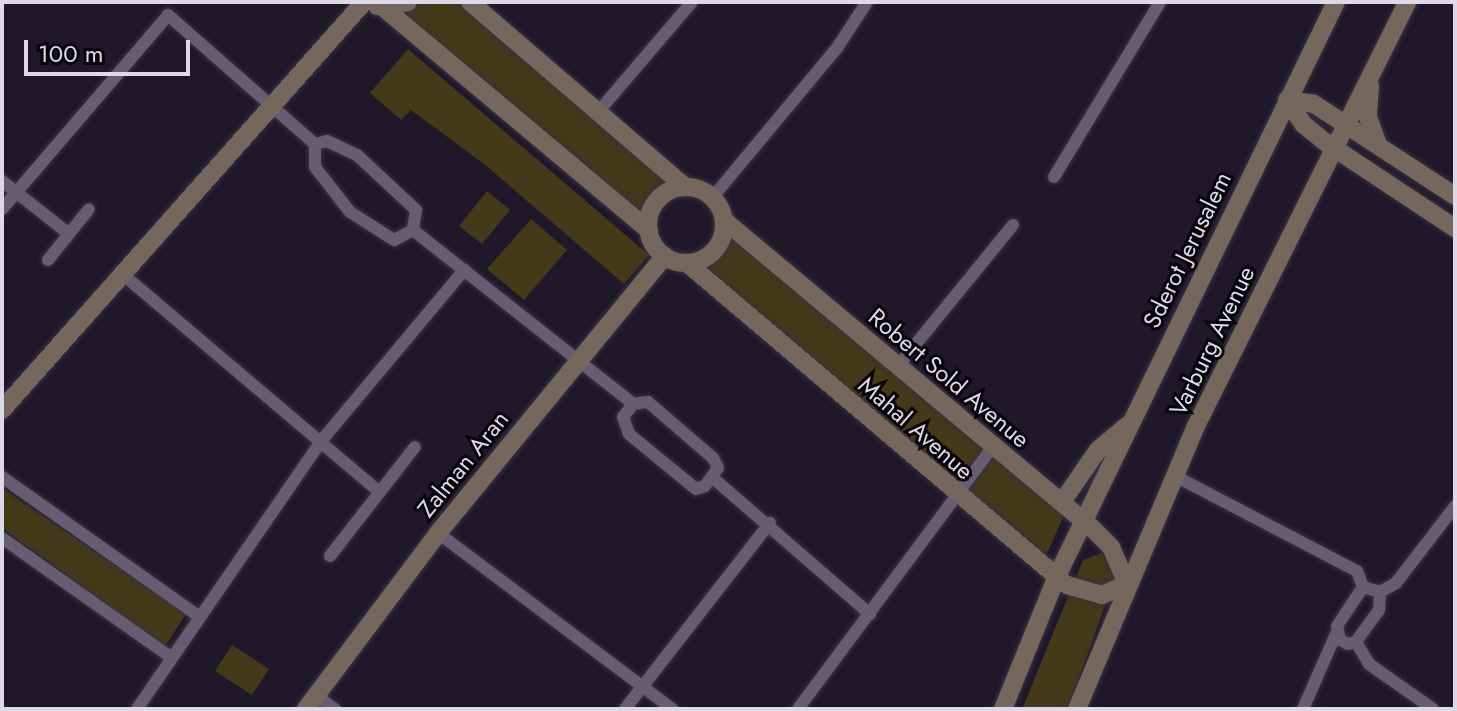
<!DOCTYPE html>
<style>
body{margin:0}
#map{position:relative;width:1457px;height:711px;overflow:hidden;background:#1f182a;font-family:Jost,sans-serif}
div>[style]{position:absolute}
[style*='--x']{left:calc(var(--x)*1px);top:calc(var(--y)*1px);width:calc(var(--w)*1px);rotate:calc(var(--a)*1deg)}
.green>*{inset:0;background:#443919}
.roads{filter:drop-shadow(0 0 2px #383341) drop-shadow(0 0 2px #383341)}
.street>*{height:12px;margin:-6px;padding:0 6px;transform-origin:6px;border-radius:6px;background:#665d73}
.secondary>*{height:18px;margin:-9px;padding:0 9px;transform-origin:9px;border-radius:9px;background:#75675d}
.secondary>.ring{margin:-9px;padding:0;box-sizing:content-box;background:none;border:18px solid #75675d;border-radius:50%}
span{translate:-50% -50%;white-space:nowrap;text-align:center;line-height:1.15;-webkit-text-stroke:6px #08050c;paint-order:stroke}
.street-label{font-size:24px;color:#ded9e6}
.frame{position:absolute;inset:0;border:4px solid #ded9e6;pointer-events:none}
.scale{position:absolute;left:24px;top:40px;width:166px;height:36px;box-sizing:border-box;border:4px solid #ded9e6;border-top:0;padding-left:10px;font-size:24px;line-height:28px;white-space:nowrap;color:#ded9e6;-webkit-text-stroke:6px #08050c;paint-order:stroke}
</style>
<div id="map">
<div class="green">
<i style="clip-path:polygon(415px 2px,466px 2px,670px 180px,637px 220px,402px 19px)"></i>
<i style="clip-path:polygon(408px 49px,649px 255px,624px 284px,484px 164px,411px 110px,401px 120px,370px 93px)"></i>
<i style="clip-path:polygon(487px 191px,510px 210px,482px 244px,459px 226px)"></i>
<i style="clip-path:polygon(531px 219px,567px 250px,524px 300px,487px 269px)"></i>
<i style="clip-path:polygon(735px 234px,987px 448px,958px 491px,703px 278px)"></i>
<i style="clip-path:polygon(995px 454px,1066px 511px,1044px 560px,965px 496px)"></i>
<i style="clip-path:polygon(2px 488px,186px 614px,165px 646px,2px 528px)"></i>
<i style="clip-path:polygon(1102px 553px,1118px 569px,1068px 709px,1022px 709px,1083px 560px)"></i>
<i style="clip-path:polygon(232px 645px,269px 669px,252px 695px,215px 671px)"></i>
</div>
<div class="roads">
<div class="street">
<i style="--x:598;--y:112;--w:145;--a:-49.5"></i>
<i style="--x:327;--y:141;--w:33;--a:25"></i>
<i style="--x:357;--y:155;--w:81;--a:43"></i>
<i style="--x:416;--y:210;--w:20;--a:99"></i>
<i style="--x:413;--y:230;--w:21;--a:152"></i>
<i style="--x:394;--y:240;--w:52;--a:-147.5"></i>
<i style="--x:350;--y:212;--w:57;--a:-127.9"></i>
<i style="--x:315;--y:167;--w:23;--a:-90"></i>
<i style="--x:315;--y:144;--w:12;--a:-14"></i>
<i style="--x:1054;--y:177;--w:205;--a:-58.8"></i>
<i style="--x:2;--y:181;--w:85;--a:38.3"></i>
<i style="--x:712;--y:198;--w:195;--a:-50.2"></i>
<i style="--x:837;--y:48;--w:55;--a:-56.9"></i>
<i style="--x:2;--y:209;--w:255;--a:-49.4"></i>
<i style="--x:168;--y:15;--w:196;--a:41.3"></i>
<i style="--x:413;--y:230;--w:280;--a:38.3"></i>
<i style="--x:48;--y:260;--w:65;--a:-51.2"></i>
<i style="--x:120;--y:272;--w:340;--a:40.3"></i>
<i style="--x:898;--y:366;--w:182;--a:-50.8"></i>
<i style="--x:648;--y:402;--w:86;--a:40.7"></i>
<i style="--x:713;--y:458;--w:11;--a:63"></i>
<i style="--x:718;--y:468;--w:22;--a:126"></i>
<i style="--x:705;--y:486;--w:9;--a:162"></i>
<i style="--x:696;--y:489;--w:87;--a:-140.6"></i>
<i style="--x:629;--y:434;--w:18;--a:-109"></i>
<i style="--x:623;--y:417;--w:16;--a:-52"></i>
<i style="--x:633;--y:404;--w:15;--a:-8"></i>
<i style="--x:1175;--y:476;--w:205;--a:27.6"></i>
<i style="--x:1357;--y:571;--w:17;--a:69"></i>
<i style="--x:2;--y:477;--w:240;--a:35.3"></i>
<i style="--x:713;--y:478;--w:208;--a:40.9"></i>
<i style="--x:438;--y:533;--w:293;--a:36.9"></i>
<i style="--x:2;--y:538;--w:207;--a:35.2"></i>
<i style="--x:330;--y:556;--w:138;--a:-52.1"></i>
<i style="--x:1363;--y:587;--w:18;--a:16"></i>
<i style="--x:1380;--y:592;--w:18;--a:93"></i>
<i style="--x:1379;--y:610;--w:39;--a:126"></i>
<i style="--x:1356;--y:642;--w:8;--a:166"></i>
<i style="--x:1348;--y:644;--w:9;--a:-153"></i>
<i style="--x:1340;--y:640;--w:14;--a:-102"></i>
<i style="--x:1337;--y:626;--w:47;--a:-56.3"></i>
<i style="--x:1380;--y:592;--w:18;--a:-29"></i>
<i style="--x:1396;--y:583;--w:97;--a:-52.5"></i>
<i style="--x:1356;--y:642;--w:26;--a:59"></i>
<i style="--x:1369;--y:664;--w:78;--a:35.1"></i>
<i style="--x:316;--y:696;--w:23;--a:34"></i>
<i style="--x:137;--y:709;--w:326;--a:-55.5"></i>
<i style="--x:322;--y:440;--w:222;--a:-50.1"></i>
<i style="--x:625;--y:709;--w:236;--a:-52.1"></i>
<i style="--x:798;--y:709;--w:327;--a:-53.4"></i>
<i style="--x:1303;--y:709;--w:82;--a:-66.3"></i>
</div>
<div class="secondary">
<i style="--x:470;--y:2;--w:284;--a:40.7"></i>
<i style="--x:377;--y:6;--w:31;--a:-7"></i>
<i style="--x:384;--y:8;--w:346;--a:40"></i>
<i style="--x:1370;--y:86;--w:31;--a:94"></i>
<i style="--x:1368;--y:117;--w:30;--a:70"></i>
<i style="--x:1287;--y:100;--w:29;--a:56"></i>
<i style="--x:1303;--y:124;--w:32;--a:39"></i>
<i style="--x:1328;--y:144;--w:152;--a:33.5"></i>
<i style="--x:1287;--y:100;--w:27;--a:8"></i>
<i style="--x:1314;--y:104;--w:168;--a:33.1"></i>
<i class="ring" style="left:648px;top:187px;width:58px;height:58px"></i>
<i style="--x:687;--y:263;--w:498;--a:40.3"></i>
<i style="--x:1067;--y:585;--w:36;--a:16"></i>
<i style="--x:1102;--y:595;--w:27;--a:-24"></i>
<i style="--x:1127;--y:584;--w:40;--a:-113.4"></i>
<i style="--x:1111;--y:547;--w:27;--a:-135"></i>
<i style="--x:1092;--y:528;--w:480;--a:-140.1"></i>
<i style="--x:2;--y:410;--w:545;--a:-48.42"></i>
<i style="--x:1062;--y:502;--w:63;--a:-55.3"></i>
<i style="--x:1098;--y:450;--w:39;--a:-40"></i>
<i style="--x:306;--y:709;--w:220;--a:-53.1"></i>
<i style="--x:438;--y:533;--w:358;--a:-50.7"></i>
<i style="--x:1003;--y:709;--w:144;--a:-67.9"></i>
<i style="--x:1057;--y:576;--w:638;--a:-64.08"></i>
<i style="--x:1077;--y:709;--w:305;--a:-67.2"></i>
<i style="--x:1195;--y:428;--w:476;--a:-63.5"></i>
</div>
</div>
<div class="street-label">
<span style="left:1187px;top:250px;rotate:-64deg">Sderot Jerusalem</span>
<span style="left:1212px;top:341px;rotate:-64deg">Varburg Avenue</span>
<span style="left:949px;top:378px;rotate:40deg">Robert Sold Avenue</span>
<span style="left:916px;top:428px;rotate:41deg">Mahal Avenue</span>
<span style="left:463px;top:464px;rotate:-51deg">Zalman Aran</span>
</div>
<div class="frame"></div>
<div class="scale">100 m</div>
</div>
